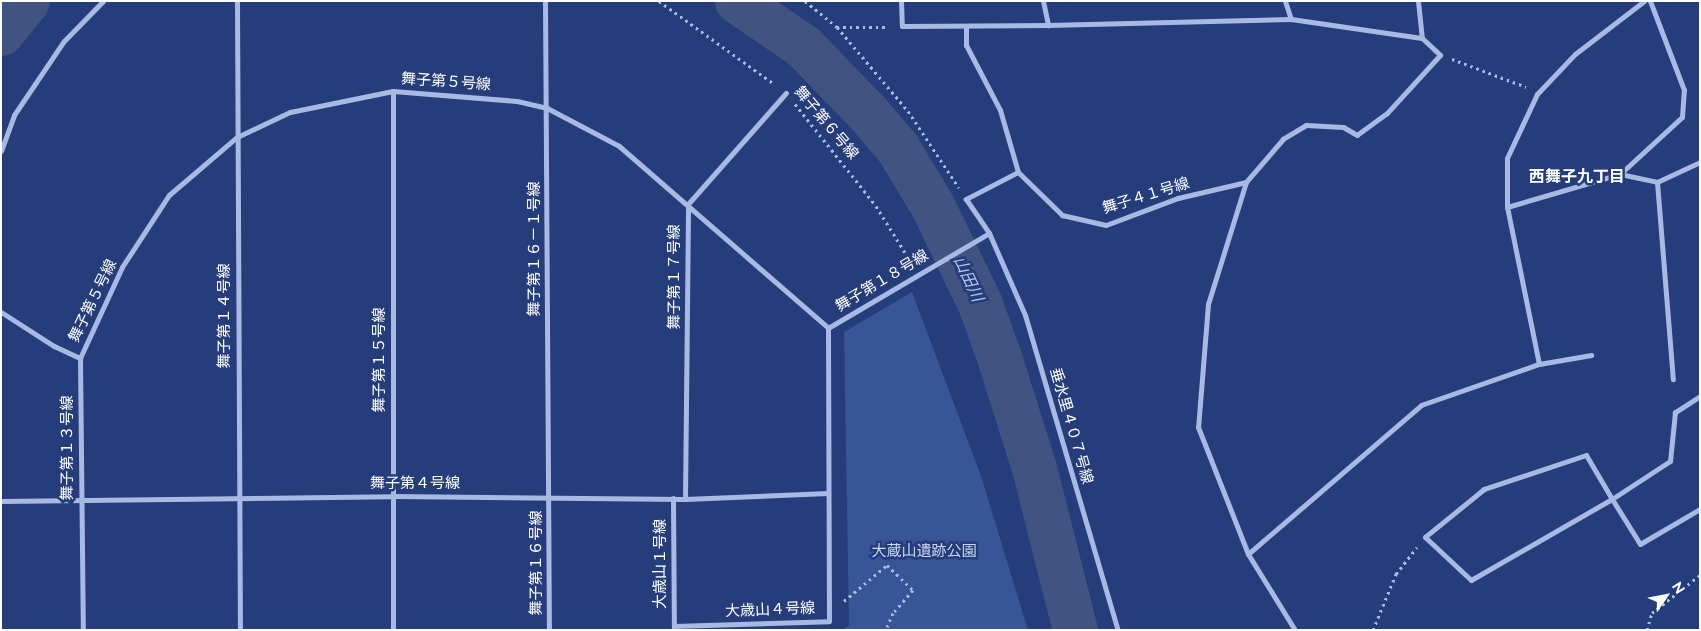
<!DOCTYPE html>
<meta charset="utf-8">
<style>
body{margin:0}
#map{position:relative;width:1701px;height:631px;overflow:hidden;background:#253d7a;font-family:Raleway,"Noto Sans JP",sans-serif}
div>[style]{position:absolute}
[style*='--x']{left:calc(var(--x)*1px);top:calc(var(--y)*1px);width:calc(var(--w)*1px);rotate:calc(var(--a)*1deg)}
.green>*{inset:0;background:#385598}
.river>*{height:45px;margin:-22.5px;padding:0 22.5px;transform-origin:22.5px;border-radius:22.5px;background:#415381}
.path>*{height:3px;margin-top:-1.5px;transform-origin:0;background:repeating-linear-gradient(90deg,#a8bae4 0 2.5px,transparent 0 6.5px)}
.minor>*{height:5px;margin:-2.5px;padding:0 2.5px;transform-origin:2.5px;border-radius:2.5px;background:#a8bae4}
span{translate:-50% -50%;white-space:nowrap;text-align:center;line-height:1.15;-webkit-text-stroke:5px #253d7a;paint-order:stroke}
.street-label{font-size:15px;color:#fff}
.park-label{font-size:15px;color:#cbd7f3}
.neighbourhood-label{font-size:16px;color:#fff;font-weight:700}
.water-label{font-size:16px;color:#b3c5ec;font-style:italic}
.frame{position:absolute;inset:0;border:2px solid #fff;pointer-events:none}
.north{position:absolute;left:1641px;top:571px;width:50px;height:50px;-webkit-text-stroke:4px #253d7a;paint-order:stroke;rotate:57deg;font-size:14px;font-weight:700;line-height:20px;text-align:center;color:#fff}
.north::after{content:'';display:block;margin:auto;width:18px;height:22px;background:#fff;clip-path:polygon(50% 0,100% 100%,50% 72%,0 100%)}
</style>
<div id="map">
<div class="green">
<i style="clip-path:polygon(912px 292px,981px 476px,1028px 630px,843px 630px,849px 625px,844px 332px)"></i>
</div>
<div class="river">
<i style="--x:737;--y:1;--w:80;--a:34.3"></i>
<i style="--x:803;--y:46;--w:91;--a:45.9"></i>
<i style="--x:866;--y:111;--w:48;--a:49.3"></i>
<i style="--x:897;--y:147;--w:68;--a:58.9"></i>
<i style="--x:932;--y:205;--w:110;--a:64.1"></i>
<i style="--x:980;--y:304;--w:59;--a:70.3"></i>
<i style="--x:1000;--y:360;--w:113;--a:72.5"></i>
<i style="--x:1034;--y:468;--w:167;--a:75.8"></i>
<i style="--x:1;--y:33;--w:41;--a:-50.9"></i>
</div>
<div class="path">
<i style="--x:659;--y:1;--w:142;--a:35.8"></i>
<i style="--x:805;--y:1;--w:41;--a:39.1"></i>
<i style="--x:837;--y:27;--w:52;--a:0"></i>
<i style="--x:837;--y:27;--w:110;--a:49.8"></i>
<i style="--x:908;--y:111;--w:92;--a:56.5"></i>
<i style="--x:1452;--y:59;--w:79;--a:20.7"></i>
<i style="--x:795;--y:104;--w:130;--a:51.5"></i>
<i style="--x:876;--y:206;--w:66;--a:58"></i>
<i style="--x:844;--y:601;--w:56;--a:-39.9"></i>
<i style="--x:887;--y:565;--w:36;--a:44"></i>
<i style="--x:913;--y:590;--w:30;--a:131"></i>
<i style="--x:893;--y:613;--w:15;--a:113"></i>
<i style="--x:1373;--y:630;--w:61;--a:-67.7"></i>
<i style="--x:1396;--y:574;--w:34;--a:-52"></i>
<i style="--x:1647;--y:630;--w:18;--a:-74"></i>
<i style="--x:1652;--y:613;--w:61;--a:-38.4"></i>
</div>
<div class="minor">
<i style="--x:237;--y:1;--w:629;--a:89.73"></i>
<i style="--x:545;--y:1;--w:629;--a:89.64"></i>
<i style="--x:901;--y:1;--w:25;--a:88"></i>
<i style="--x:902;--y:26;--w:146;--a:-0.4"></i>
<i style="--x:1043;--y:1;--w:25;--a:78"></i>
<i style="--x:1048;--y:25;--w:243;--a:-1.4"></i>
<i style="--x:1291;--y:19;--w:132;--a:8.3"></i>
<i style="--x:1422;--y:38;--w:25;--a:43"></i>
<i style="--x:1440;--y:55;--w:79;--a:132.4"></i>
<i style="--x:1387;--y:113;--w:37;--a:144"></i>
<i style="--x:1357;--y:135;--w:16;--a:-150"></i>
<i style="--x:1343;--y:127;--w:37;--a:-177"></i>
<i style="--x:1306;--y:125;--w:27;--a:149"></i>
<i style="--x:1283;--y:139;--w:57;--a:130.7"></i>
<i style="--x:1246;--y:182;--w:128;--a:107.3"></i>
<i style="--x:1208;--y:304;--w:123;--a:94.6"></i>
<i style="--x:1198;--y:427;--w:136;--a:68.5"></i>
<i style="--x:1248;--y:554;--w:89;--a:58.3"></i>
<i style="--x:1285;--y:1;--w:19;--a:72"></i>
<i style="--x:1418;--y:1;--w:37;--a:84"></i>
<i style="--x:966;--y:26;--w:19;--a:90"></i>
<i style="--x:966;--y:45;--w:73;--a:62.4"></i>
<i style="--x:1000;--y:110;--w:65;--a:73.8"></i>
<i style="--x:1018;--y:172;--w:62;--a:44.3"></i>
<i style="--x:1062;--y:215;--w:45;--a:12.8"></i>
<i style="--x:1106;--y:225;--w:77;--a:-20.6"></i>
<i style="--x:1178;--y:198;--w:70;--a:-13.2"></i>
<i style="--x:393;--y:91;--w:539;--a:90"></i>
<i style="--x:1;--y:151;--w:38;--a:-70"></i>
<i style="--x:14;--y:115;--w:89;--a:-56"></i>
<i style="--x:64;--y:41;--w:56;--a:-45.7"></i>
<i style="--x:1018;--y:172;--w:59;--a:152.6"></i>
<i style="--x:966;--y:199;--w:41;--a:55.9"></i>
<i style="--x:989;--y:233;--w:90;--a:66.3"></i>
<i style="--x:1025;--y:315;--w:328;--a:73.6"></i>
<i style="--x:1620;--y:174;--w:84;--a:-42.6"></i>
<i style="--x:1682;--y:117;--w:27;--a:-86"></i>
<i style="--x:1684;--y:90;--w:95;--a:-110.9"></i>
<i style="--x:1657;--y:182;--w:198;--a:85.4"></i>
<i style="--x:1507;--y:207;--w:118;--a:-16.3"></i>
<i style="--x:1620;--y:174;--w:38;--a:12"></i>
<i style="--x:1657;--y:182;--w:47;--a:-24.9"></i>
<i style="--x:1;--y:312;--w:63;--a:32.7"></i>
<i style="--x:54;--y:346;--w:29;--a:25"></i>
<i style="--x:80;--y:358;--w:272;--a:89.4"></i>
<i style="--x:80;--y:358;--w:100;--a:-65.2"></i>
<i style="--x:122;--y:267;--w:86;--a:-56.9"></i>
<i style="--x:169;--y:195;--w:89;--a:-40.5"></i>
<i style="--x:237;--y:137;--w:59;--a:-25.3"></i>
<i style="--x:290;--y:112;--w:105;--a:-11.5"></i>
<i style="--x:393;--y:91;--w:124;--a:4.6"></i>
<i style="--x:517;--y:101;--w:31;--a:13"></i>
<i style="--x:547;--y:108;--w:81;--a:27.8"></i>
<i style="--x:619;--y:146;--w:277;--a:41"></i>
<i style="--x:1539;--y:364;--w:160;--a:-101.5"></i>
<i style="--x:1507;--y:207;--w:49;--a:-90"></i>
<i style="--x:1507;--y:158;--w:71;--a:-64.9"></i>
<i style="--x:1537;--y:94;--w:55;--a:-46.5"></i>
<i style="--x:1575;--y:54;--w:87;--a:-37.5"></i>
<i style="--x:1700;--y:396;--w:30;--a:147"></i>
<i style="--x:1675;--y:412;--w:49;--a:95.8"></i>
<i style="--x:1670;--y:461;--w:69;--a:146.8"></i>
<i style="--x:1612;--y:499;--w:51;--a:-120.6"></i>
<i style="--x:1586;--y:455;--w:108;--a:161.6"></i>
<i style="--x:1484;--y:489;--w:76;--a:140.9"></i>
<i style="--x:1425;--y:537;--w:63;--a:43.1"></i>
<i style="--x:1471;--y:580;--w:163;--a:-29.9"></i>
<i style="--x:1612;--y:499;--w:53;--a:58.1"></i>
<i style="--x:1640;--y:544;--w:69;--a:-30.3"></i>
<i style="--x:673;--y:498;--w:132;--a:89.6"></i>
<i style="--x:685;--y:499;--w:295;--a:-89.4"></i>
<i style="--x:688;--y:204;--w:148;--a:-48.6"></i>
<i style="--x:1;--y:501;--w:391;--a:-0.7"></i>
<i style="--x:392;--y:496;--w:293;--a:0.6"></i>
<i style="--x:685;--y:499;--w:143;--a:-2.4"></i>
<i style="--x:1248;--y:554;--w:228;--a:-40.7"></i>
<i style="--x:1421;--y:405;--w:125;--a:-19.2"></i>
<i style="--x:1539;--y:364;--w:53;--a:-9.8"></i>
<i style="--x:674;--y:626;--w:155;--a:-1.8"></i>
<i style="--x:829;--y:621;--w:293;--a:-90.2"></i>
<i style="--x:828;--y:328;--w:187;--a:-30.5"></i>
</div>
<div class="street-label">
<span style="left:446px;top:82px;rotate:4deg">舞子第５号線</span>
<span style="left:826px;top:123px;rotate:50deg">舞子第６号線</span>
<span style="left:1146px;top:196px;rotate:-17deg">舞子４１号線</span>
<span style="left:535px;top:249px;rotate:-90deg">舞子第１６－１号線</span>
<span style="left:675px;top:277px;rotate:-90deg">舞子第１７号線</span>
<span style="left:882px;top:281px;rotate:-31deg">舞子第１８号線</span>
<span style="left:93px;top:301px;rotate:-64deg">舞子第５号線</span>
<span style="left:225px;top:316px;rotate:-90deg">舞子第１４号線</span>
<span style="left:380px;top:360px;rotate:-90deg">舞子第１５号線</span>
<span style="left:1071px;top:426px;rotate:74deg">垂水里４０７号線</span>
<span style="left:68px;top:448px;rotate:-90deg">舞子第１３号線</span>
<span style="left:415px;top:484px">舞子第４号線</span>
<span style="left:537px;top:563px;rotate:-90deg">舞子第１６号線</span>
<span style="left:661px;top:564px;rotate:-90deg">大歳山１号線</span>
<span style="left:770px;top:610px;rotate:-2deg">大歳山４号線</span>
</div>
<div class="park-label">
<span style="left:924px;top:552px">大蔵山遺跡公園</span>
</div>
<div class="neighbourhood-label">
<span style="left:1577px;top:177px">西舞子九丁目</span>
</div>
<div class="water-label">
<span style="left:968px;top:279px;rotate:65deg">山田川</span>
</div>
<div class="frame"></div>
<div class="north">N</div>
</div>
